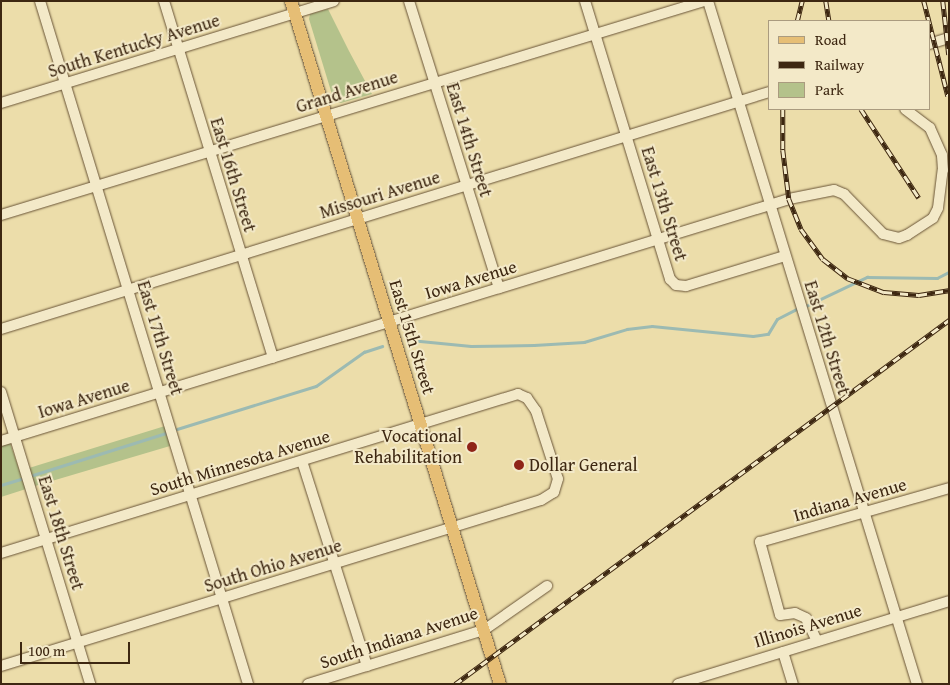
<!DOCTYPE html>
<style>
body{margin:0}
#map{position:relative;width:950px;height:685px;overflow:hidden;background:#ecddaa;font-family:"Gentium Book Plus",serif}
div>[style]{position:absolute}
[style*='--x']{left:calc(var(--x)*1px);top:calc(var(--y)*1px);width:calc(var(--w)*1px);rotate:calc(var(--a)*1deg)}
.green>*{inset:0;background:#b4c28b}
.stream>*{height:2.5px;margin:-1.25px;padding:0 1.25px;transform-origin:1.25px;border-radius:1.25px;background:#9cbab2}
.roads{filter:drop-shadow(0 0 1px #695437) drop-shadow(0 0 1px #695437)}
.minor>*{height:10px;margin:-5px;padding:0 5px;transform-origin:5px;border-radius:5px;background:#f3e9c8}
.major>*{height:12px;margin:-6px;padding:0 6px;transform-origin:6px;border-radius:6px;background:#e6be75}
.rail>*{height:4.5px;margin-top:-2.25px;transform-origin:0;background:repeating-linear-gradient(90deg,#f3e9c8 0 8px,#3d2711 0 16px);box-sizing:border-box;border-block:1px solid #3d2711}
.dots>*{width:14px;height:14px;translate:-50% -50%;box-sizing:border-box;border:2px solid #f3e9c8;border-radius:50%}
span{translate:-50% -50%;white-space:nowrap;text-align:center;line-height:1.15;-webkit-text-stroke:4px #f3e9c8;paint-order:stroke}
.street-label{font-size:18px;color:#3d2711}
.poi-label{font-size:18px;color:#3d2711}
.right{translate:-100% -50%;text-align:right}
.left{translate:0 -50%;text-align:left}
.frame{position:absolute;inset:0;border:2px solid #3d2711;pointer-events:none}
.legend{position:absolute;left:768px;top:20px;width:162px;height:90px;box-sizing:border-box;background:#f3e9c8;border:1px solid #aa9b7f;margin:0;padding:6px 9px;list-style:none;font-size:15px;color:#3d2711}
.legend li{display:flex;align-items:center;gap:10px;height:25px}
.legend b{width:25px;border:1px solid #aa9b7f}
.scale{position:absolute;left:20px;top:642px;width:110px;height:22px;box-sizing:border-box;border:2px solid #3d2711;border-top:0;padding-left:6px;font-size:15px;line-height:18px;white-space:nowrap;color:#3d2711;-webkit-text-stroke:4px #f3e9c8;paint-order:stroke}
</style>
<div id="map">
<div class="green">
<i style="clip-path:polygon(328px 9px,349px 51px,372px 94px,341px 103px,334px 101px,309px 19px,310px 14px)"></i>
<i style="clip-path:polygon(165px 426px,170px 446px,35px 486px,29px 468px)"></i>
<i style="clip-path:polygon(10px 443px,26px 489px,1px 497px,1px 445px)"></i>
</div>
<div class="stream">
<i style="--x:804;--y:307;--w:70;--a:-25.5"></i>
<i style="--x:867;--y:277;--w:70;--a:0.8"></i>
<i style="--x:937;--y:278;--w:13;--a:-27"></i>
<i style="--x:410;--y:340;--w:61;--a:5.6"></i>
<i style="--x:471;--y:346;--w:63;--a:-0.9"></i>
<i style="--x:534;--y:345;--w:50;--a:-3.4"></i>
<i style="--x:584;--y:342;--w:45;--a:-16.8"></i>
<i style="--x:627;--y:329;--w:25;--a:-7"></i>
<i style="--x:652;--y:326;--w:101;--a:5.7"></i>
<i style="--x:753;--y:336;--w:15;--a:-8"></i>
<i style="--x:768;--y:334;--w:17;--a:-59"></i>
<i style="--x:777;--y:319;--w:25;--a:-27"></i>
<i style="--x:177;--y:429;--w:145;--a:-17.2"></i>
<i style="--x:316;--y:386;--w:59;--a:-35.3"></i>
<i style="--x:364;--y:352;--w:19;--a:-18"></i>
<i style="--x:33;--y:475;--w:139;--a:-17.5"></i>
<i style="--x:1;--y:485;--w:21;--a:-17"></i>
</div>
<div class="roads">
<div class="minor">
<i style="--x:40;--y:1;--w:714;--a:73.06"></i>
<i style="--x:164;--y:1;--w:373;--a:73"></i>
<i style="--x:409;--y:1;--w:301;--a:72.6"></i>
<i style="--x:585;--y:1;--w:291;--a:73"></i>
<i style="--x:670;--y:279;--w:8;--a:45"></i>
<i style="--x:676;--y:285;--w:10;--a:6"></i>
<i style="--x:686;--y:286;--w:103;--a:-16.9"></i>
<i style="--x:708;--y:1;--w:714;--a:72.99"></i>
<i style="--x:929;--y:44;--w:21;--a:-17"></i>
<i style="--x:1;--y:103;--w:348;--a:-17"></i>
<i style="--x:1;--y:215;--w:735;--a:-16.93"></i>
<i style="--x:1;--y:329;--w:804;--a:-17.15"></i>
<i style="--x:1;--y:392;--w:305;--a:73"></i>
<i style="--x:1;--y:441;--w:824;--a:-17.07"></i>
<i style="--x:789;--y:199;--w:46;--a:-11.3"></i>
<i style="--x:834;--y:190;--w:11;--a:22"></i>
<i style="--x:844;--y:194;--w:56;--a:45.7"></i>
<i style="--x:883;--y:234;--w:16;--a:14"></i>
<i style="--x:899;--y:238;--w:9;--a:-21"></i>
<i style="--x:907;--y:235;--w:31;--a:-33"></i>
<i style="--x:933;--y:218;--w:11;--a:-63"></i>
<i style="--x:938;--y:208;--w:38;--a:-83"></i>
<i style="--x:943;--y:170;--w:15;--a:-94"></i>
<i style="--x:942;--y:155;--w:30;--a:-114"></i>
<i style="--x:930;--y:128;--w:31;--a:-143"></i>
<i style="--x:302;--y:461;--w:215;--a:72.4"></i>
<i style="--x:1;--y:553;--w:541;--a:-17.09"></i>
<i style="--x:518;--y:394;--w:10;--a:24"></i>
<i style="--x:527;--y:398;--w:16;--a:55"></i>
<i style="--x:536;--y:411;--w:71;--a:72.1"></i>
<i style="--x:558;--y:479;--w:14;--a:107"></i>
<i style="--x:554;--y:492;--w:15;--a:148"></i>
<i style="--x:541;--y:500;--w:565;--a:162.91"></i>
<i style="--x:817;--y:641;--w:25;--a:-116"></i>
<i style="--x:806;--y:618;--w:12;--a:-156"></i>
<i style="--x:795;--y:613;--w:15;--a:172"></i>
<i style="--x:780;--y:615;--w:76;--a:-105.3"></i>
<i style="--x:760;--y:542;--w:197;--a:-15.9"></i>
<i style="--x:783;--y:652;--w:34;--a:73"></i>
<i style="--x:308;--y:684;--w:184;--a:-17.1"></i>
<i style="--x:484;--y:630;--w:77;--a:-34.9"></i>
<i style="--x:678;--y:684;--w:283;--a:-17"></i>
</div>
<div class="major">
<i style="--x:291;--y:1;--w:714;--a:72.99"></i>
</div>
</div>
<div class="rail">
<i style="--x:826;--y:1;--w:20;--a:81"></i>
<i style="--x:924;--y:1;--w:98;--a:75.8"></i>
<i style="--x:943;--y:1;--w:54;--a:83.7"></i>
<i style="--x:797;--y:21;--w:21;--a:-76"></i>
<i style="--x:783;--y:109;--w:41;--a:90"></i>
<i style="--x:783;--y:150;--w:49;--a:83"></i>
<i style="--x:789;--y:199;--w:32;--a:68"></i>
<i style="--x:801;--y:229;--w:37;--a:54"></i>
<i style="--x:823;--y:259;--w:31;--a:38"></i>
<i style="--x:847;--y:278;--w:40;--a:21"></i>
<i style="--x:884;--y:292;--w:35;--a:5"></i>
<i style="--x:919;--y:295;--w:30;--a:-9"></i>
<i style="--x:861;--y:109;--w:106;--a:56.9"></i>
<i style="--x:455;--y:684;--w:614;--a:-36.38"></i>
</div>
<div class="dots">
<i style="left:472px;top:447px;background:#8f2418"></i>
<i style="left:519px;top:465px;background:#8f2418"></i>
</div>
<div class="street-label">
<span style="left:134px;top:46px;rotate:-17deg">South Kentucky Avenue</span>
<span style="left:347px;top:92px;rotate:-17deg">Grand Avenue</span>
<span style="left:469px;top:140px;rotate:73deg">East 14th Street</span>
<span style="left:233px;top:175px;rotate:73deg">East 16th Street</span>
<span style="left:380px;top:195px;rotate:-17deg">Missouri Avenue</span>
<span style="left:664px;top:204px;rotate:73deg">East 13th Street</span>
<span style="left:471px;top:280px;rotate:-17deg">Iowa Avenue</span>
<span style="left:412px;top:337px;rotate:73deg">East 15th Street</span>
<span style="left:160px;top:338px;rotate:73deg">East 17th Street</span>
<span style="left:827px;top:338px;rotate:73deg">East 12th Street</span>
<span style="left:84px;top:399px;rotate:-17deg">Iowa Avenue</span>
<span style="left:240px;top:463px;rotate:-17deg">South Minnesota Avenue</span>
<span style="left:850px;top:500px;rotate:-16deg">Indiana Avenue</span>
<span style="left:61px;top:533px;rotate:73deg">East 18th Street</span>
<span style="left:273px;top:566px;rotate:-17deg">South Ohio Avenue</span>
<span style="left:808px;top:626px;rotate:-17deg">Illinois Avenue</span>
<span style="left:399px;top:638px;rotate:-18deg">South Indiana Avenue</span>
</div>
<div class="poi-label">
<span class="right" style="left:462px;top:447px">Vocational<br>Rehabilitation</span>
<span class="left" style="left:529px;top:465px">Dollar General</span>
</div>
<div class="frame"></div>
<ul class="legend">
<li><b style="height:6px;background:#e6be75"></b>Road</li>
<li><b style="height:6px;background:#3d2711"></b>Railway</li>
<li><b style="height:14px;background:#b4c28b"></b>Park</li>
</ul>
<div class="scale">100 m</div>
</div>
